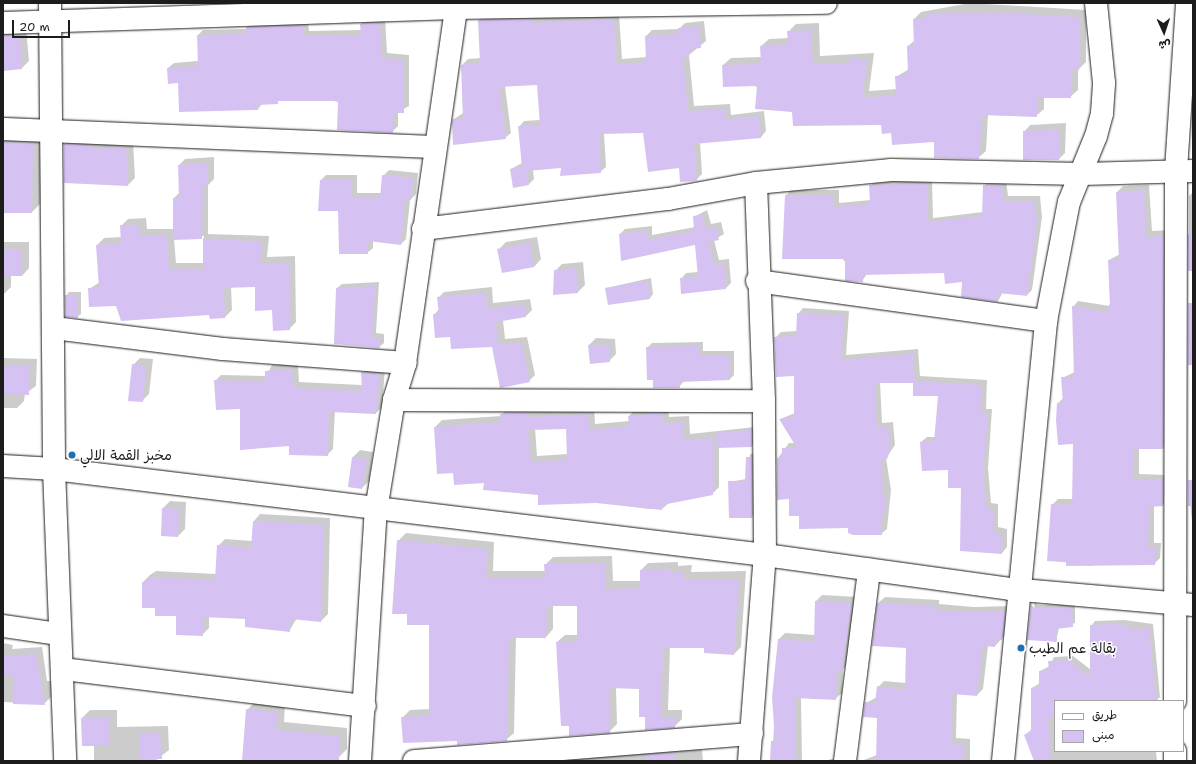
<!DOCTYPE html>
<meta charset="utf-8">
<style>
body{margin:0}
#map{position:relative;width:1196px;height:764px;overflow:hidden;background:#fff;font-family:"Shantell Sans","Playpen Sans Arabic",sans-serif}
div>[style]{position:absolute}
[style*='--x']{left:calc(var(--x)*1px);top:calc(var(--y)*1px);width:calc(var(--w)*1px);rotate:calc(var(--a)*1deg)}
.shadow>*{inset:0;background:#0003}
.building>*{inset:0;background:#d6c2f2}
.roads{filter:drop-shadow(0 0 1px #1c1c1c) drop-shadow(0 0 1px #1c1c1c)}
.minor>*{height:22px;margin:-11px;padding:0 11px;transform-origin:11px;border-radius:11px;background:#fff}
.dots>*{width:11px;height:11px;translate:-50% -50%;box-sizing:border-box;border:2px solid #fff;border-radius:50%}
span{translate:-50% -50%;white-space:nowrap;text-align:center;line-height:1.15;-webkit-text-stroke:3px #fff;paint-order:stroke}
.poi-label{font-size:14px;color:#1c1c1c}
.left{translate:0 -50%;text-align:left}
.frame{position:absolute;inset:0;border:4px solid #1c1c1c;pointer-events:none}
.legend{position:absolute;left:1054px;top:700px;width:130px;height:52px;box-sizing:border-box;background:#fff;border:1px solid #a4a4a4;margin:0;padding:5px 7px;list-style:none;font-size:12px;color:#1c1c1c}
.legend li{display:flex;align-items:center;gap:8px;height:20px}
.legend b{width:20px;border:1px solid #a4a4a4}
.north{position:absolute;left:1144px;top:12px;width:40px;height:40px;-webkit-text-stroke:3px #fff;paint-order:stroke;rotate:177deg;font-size:11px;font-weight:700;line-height:16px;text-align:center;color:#1c1c1c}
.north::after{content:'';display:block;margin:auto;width:14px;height:18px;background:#1c1c1c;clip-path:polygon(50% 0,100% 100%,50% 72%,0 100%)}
.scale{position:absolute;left:12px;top:20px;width:58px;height:18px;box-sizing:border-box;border:2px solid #1c1c1c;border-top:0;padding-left:5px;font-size:12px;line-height:14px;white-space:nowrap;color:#1c1c1c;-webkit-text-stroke:3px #fff;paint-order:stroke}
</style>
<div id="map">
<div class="shadow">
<i style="clip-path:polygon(970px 3px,1086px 10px,1086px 62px,1078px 70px,1078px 90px,1070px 97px,1044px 97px,1044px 109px,1036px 116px,988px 115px,986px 151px,978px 158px,935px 140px,892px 132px,882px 124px,793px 111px,723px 65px,731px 58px,762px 57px,761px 46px,769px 39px,788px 38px,788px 32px,796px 24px,819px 23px,820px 56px,874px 53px,869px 91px,897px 89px,896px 77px,909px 69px,908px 46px,915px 40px,914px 19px,921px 12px)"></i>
<i style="clip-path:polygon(619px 14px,622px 59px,647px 57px,646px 36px,652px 30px,679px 29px,685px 23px,704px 21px,706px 41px,689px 55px,694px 106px,730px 104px,731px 115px,764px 111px,766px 131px,761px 137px,700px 142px,702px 174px,696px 180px,644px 132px,604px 133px,606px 167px,600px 172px,562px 167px,533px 170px,534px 179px,529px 184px,511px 169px,522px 163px,519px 127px,524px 121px,540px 120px,538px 84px,505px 86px,511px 133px,505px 138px,454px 119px,463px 113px,462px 65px,468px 59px,481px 58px,479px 21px,485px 15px)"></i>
<i style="clip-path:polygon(385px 18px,387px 53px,409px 55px,409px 106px,398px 112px,398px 126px,392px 132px,339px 101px,281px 100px,263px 103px,258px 109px,179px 82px,168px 68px,174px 63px,198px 61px,198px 35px,203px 30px,246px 29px,252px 22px,308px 20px,309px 31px,361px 30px,361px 24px,366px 19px)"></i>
<i style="clip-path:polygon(3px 27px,26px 28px,29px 61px,22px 68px,3px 70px)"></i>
<i style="clip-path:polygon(1066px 123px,1065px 153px,1059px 159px,1024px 132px,1030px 125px)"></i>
<i style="clip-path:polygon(3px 130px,43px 132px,42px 202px,32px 212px,3px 212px)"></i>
<i style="clip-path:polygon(72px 137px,133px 141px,135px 178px,128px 185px,65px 144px)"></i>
<i style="clip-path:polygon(evenodd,214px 157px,214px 179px,208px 185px,208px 234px,269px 236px,267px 257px,295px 256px,296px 322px,289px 329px,256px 286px,231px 286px,232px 310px,225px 317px,211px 318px,210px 314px,117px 305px,89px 289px,100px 282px,97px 245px,104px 238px,122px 237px,121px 226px,128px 219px,146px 218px,147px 229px,174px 229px,174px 198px,180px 192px,179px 165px,185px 159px,214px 157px,204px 236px,204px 263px,176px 263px,174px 239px,204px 236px)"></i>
<i style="clip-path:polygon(389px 170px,418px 173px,416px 194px,410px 200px,406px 239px,401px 244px,373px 240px,373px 248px,367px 253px,320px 181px,326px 175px,357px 175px,357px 193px,382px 193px,383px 176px)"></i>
<i style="clip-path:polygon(932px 179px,933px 218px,983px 212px,984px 186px,989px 181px,1006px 180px,1008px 196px,1040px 196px,1042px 217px,1032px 290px,1027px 295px,1003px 292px,998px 301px,962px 296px,963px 281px,945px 272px,867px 274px,862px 281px,786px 195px,791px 190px,839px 190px,839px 203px,871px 200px,870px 186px,875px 181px)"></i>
<i style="clip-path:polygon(1149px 185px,1152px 231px,1169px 230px,1168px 442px,1163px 448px,1139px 448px,1139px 474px,1168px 475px,1168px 500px,1162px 505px,1154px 505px,1154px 543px,1161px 543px,1160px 558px,1154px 564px,1096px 562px,1092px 566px,1048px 560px,1052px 505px,1058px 499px,1073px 499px,1074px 443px,1058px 403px,1063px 398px,1062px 378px,1075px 372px,1073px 307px,1078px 301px,1110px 306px,1109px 260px,1120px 254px,1117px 192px,1123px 186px)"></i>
<i style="clip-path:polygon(1193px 192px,1193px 270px,1189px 270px,1189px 196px)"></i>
<i style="clip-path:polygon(707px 210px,711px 224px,721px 222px,724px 234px,714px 240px,719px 260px,729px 259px,731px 283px,726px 288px,681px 279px,686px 273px,699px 272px,696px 244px,622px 260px,620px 234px,625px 229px,652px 226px,652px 235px,695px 227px,694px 217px)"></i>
<i style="clip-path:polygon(537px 237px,541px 259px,534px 267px,499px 249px,506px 242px)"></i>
<i style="clip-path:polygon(3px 242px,29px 242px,29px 268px,22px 276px,11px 275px,11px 287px,3px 295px)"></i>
<i style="clip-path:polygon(583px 262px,585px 285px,578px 292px,555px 271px,562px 264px)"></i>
<i style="clip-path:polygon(651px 278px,653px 294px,650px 298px,606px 288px)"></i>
<i style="clip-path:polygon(379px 282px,376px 333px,384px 334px,384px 343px,379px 347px,337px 288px,342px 284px)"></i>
<i style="clip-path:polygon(492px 287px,493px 303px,530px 299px,532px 310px,526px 316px,503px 320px,505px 339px,527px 337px,535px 375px,529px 381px,493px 346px,451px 336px,434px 315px,439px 309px,438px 298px,444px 292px)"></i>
<i style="clip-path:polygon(69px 292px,81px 292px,81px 314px,77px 317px,66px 296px)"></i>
<i style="clip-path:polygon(803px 308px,849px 311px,846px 355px,918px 349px,920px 376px,987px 380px,986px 409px,992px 409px,988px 468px,991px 503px,998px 504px,998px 527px,1007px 529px,1007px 547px,1002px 553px,949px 468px,921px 442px,927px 437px,936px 437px,939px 395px,914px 382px,880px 382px,882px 423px,893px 422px,895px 445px,886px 458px,891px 490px,887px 529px,881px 534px,800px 515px,790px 498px,778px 458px,789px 443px,795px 443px,780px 419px,795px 413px,795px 375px,775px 338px,781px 332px,797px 331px,798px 314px)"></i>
<i style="clip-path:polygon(596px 338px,615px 339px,616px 354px,609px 361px,589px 345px)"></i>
<i style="clip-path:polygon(703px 342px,703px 351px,734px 351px,734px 375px,730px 379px,684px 381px,679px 387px,654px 379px,647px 348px,652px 343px)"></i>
<i style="clip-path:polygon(3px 358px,37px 359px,36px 386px,25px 394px,24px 401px,17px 408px,3px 408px)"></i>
<i style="clip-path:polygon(140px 358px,153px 359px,149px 394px,142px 401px,133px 365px)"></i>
<i style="clip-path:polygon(298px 364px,299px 382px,362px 385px,362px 373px,368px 367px,385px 368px,382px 407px,376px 413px,335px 411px,333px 449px,327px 455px,290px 445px,241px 408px,215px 381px,221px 375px,266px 376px,272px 365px)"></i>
<i style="clip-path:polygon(evenodd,594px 407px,595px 424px,630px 421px,629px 416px,636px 409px,668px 407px,669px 417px,689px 416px,690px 434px,755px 427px,755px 443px,751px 446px,719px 447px,719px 487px,712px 494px,669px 503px,662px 509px,649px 509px,539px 494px,454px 471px,435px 427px,442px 420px,501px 416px,508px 408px,594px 407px,535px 428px,567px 428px,568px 454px,537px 456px,535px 428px)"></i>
<i style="clip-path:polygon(360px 450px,373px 452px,369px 481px,362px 488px,349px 487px,353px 457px)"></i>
<i style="clip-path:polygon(750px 454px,755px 454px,755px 514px,752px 517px,729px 482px,746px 479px)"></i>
<i style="clip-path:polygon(1193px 499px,1193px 531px,1190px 502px)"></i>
<i style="clip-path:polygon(170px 501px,186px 502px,185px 529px,178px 536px,163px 508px)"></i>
<i style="clip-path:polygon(260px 514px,330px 518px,328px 614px,321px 621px,297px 618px,289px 631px,246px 618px,209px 616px,209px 628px,202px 635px,177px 615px,156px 607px,143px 582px,150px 575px,156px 571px,216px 574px,218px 546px,225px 539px,252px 541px,254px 521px)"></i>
<i style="clip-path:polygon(406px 533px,494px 542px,493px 571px,546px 571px,545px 565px,553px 557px,612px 556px,613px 581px,641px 581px,641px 570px,648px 563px,678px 562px,678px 566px,692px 565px,691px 572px,746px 571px,741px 647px,734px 654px,705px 647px,670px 647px,668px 710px,682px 710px,682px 719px,674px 727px,646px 716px,640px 688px,616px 688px,617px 724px,609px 732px,570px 725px,557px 642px,565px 635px,578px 635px,578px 605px,553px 605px,553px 629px,546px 637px,516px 637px,514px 733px,506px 740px,458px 740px,402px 718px,410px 710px,430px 709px,430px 624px,408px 613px,398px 541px)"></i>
<i style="clip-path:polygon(822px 595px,858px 597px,848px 664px,843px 669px,842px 693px,835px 699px,801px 698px,802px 761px,772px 761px,779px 639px,785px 633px,815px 635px,816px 601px)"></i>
<i style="clip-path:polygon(885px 597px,939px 600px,939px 604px,974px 607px,1011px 606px,1008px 632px,995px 646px,988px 646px,983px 689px,977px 695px,957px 693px,956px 738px,970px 739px,970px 761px,861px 761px,877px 755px,878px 717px,866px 703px,877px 697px,878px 687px,884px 681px,906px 683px,907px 647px,878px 603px)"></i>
<i style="clip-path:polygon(1035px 602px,1038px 605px,1075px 604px,1075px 623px,1059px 628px,1056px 641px,1029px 639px)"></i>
<i style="clip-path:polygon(1124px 620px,1153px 624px,1160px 697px,1156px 701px,1055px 701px,1055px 751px,1156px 751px,1157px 761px,1035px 761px,1025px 735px,1032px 729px,1032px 688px,1040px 683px,1040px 671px,1050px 666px,1054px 657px,1073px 656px,1091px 670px,1091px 626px,1095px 621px)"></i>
<i style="clip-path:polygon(3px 643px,13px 645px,12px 649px,42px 647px,47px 681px,51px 681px,51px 697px,44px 704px,3px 702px)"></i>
<i style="clip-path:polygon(255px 702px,285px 704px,284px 722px,347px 728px,347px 749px,339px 757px,327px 761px,243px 761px,247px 710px)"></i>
<i style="clip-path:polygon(90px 710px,117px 710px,117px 727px,168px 726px,169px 750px,155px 761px,94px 761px,94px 745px,82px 718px)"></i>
<i style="clip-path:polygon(702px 749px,703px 761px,561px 761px,564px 757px)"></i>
<i style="clip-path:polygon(830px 759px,840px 759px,842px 761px,828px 761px)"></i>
</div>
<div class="building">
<i style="clip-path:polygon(1008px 13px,1079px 17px,1079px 70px,1071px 70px,1071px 98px,1037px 98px,1037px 117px,982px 115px,979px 159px,934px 158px,934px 142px,892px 145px,891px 133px,882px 134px,881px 125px,793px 126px,792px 112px,755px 109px,757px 86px,723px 87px,722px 65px,761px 64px,760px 46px,788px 44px,787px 31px,811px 30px,813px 63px,850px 63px,850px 58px,867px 60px,862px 98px,896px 95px,895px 76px,908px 75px,907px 46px,914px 46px,913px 19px,929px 18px,929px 14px)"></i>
<i style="clip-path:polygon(533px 19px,533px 23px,614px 19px,616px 64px,646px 62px,645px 36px,679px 34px,678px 28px,699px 27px,701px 48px,689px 49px,689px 56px,683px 57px,688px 111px,725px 109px,726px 120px,758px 116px,761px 138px,694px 144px,697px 181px,680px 182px,679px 168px,648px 172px,643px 133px,599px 134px,601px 173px,560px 176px,561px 168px,527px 171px,529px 185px,513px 188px,510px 169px,522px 167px,518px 126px,540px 125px,537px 85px,499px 87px,506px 139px,453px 145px,452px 122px,453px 119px,463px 119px,461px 65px,480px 63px,478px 20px)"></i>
<i style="clip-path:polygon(380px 23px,382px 58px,404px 60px,404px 113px,393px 113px,393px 133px,337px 130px,338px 102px,334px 101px,278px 101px,278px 104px,258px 105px,258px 110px,179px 112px,178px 83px,168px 84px,167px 68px,198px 66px,197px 35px,246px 34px,246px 27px,303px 26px,304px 36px,361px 35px,360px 24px)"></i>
<i style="clip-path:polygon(3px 35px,20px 35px,22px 69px,3px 71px)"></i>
<i style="clip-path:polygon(1060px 129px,1059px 160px,1023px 160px,1023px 131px)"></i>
<i style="clip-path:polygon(3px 142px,33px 143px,32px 213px,3px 213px)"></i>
<i style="clip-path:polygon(64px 144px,93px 145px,93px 149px,126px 147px,128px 186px,64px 183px)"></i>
<i style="clip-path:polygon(208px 163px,208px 186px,203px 186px,202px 239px,173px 240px,173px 198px,179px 198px,178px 165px)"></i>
<i style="clip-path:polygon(382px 175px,413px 178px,411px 200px,405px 200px,401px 245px,368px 241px,368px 254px,339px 254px,338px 211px,318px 211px,320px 180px,352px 180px,352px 198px,380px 198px)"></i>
<i style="clip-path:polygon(928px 184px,928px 222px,982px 216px,983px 185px,1002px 185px,1004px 201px,1035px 201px,1037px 223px,1027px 296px,998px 293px,998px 302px,961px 297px,962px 282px,945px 284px,944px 273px,863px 275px,863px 282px,845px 281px,845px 259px,782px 259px,785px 195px,834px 195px,834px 207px,870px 204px,869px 185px)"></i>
<i style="clip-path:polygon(1144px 190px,1146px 237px,1163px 236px,1163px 449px,1133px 449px,1134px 480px,1163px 480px,1163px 506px,1149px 507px,1148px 548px,1155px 548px,1155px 565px,1066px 566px,1066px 562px,1047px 561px,1051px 504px,1072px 505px,1073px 444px,1058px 445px,1056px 420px,1057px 403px,1063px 403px,1061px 377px,1074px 377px,1072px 306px,1106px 312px,1110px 303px,1108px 260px,1119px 260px,1116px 192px)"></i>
<i style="clip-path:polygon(702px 215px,706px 229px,716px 227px,719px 240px,709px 242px,714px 265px,724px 264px,726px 289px,681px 294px,680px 278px,698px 277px,695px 245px,621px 261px,619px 234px,647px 231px,647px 240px,694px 231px,693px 216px)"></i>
<i style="clip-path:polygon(120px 225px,139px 225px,140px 236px,167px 236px,169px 270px,203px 269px,203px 238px,262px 242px,260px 263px,289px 263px,290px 330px,273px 331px,272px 310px,255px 311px,255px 287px,224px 288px,225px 318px,210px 319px,209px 315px,121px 321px,116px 306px,89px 307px,88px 288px,99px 288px,96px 245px,121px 243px)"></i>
<i style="clip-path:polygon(1188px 234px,1193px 234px,1193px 271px,1188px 271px)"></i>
<i style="clip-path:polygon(530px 243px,534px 267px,502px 273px,497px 249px)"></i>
<i style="clip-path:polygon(22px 249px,22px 276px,3px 276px,3px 250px)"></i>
<i style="clip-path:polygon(576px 268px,578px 293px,553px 295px,554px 270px)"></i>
<i style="clip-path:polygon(648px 281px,650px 299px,608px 305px,605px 288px)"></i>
<i style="clip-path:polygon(375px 286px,372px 337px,379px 338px,380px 348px,334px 344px,336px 288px)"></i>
<i style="clip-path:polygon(486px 293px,487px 308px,525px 305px,526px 317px,496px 322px,499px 345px,522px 343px,530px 382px,500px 388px,492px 347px,451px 349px,450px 337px,435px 338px,433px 314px,439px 314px,437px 297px)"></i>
<i style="clip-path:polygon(65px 295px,78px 295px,78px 318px,65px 317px)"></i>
<i style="clip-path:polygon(1188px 303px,1193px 303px,1193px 365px,1188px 365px)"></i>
<i style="clip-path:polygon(797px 313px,844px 316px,841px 360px,913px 354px,915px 381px,982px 385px,981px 414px,988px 414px,983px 474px,986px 508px,993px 509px,993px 532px,1002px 535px,1002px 554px,960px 551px,961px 488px,948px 488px,948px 470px,922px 471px,920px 442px,934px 442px,938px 396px,913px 396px,913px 383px,875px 383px,877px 428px,888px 427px,890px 451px,887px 459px,881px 459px,883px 495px,886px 495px,886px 513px,881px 513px,882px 535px,853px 535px,848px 533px,848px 528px,799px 529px,799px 516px,789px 516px,789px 499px,777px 500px,777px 458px,782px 458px,782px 448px,797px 448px,779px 419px,794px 417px,794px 376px,776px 377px,774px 337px,796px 336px)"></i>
<i style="clip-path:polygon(588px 345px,609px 345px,610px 362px,590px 364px)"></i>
<i style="clip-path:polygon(699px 346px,699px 355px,730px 356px,730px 380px,679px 382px,680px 388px,653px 388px,653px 380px,647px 380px,646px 347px)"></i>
<i style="clip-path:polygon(132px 364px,146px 366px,143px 402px,128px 401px)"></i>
<i style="clip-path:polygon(3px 366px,29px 366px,29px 395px,3px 394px)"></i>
<i style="clip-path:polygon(292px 369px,293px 388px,362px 391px,361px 372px,380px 374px,376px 414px,329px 412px,328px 456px,289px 455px,289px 446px,240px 450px,240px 409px,216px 410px,214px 380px,265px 382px,265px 371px)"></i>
<i style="clip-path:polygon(evenodd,505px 413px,529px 413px,529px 417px,588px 414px,589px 430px,629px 426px,628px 416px,662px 413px,663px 424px,683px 422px,684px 440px,713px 438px,713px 495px,662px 505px,662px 510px,596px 503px,538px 505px,538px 495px,483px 490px,484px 483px,454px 485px,453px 473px,437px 474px,434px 427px,501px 422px,500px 414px,505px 413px,566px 429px,567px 460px,531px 462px,528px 430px,566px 429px)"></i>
<i style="clip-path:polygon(752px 430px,752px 447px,717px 448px,716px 433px)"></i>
<i style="clip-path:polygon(352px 457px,367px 459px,362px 489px,348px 487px)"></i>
<i style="clip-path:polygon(746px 457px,752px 457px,752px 518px,729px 518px,728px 481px,745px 481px)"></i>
<i style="clip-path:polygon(1188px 480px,1193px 480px,1193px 506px,1188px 506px)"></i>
<i style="clip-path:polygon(162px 508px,179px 509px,178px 537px,161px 536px)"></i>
<i style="clip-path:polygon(253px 521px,324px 525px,321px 622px,291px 619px,290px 632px,245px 627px,245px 619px,203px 617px,203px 636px,176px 635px,176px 616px,155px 616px,155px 608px,142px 608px,142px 582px,148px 582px,148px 577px,215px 580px,217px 545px,251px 548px)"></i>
<i style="clip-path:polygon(397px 540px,487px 549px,486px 578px,545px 578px,544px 564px,605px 564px,605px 589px,640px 588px,640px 570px,671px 569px,671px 573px,684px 572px,684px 579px,739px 579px,734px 655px,704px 653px,704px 648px,663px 648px,661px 717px,675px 717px,675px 728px,645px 730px,645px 717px,639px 717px,639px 689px,609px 688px,610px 733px,569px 736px,569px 726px,561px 726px,556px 642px,577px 642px,577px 606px,547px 606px,546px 638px,509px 638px,507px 741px,457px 745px,457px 741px,403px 743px,401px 717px,429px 716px,429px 625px,407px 625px,407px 614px,392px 614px)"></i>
<i style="clip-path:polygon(815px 601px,852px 603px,842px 671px,837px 671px,836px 700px,796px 698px,796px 761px,770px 761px,771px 741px,775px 741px,772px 697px,778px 639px,814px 642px)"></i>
<i style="clip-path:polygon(877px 603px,933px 606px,933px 610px,967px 612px,1005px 612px,1002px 640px,996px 640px,995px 647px,983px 646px,977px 696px,951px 694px,951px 744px,964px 745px,964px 761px,876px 761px,877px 718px,863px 717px,865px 702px,875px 703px,877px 686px,905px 690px,906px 648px,872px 646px)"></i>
<i style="clip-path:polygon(1031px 604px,1034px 608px,1072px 607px,1073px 627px,1056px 629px,1057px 642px,1027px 640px)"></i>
<i style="clip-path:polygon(1119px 624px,1133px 629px,1149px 628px,1156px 701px,1055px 701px,1055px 717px,1048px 717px,1051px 761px,1034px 761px,1024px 735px,1031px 731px,1031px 688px,1039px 686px,1039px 671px,1049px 670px,1048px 661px,1068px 660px,1090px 677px,1090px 625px)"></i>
<i style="clip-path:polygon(36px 654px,45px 705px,13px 704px,13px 676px,3px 676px,3px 656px)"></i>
<i style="clip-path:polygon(246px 709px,278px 712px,276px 730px,339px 736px,339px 761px,242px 761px)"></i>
<i style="clip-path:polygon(109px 717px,110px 746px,82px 746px,81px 718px)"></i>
<i style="clip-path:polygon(160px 733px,162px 759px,140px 759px,139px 734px)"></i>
<i style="clip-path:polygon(675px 753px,675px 761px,646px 761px,645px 755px)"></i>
<i style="clip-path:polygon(610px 758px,610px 761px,571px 761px)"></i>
</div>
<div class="roads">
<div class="minor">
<i style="--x:50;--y:3;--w:466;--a:89.5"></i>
<i style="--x:54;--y:469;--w:292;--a:87.8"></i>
<i style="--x:3;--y:23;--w:452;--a:-1.9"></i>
<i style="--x:455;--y:8;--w:371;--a:-0.8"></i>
<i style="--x:3;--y:129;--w:431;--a:2.4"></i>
<i style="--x:423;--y:229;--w:247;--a:-7"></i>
<i style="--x:668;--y:199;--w:89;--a:-10.3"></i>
<i style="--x:756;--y:183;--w:136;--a:-5.5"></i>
<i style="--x:891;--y:170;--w:191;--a:1.2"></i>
<i style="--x:1082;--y:174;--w:111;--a:-1.5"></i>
<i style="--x:757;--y:281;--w:292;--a:7.9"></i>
<i style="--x:54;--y:328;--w:170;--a:7.1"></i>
<i style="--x:223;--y:349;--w:183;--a:4.4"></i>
<i style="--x:394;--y:400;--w:370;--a:0.2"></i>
<i style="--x:3;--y:466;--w:51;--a:3.4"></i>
<i style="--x:54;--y:469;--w:716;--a:6.9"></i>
<i style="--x:765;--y:555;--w:247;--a:7.9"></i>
<i style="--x:1010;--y:589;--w:184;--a:5"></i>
<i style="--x:3;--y:626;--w:56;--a:8.3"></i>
<i style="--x:63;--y:669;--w:304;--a:7"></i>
<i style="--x:1175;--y:701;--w:531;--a:-89.89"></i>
<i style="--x:1176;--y:170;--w:167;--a:-86.2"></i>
<i style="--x:360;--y:761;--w:252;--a:-86.4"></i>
<i style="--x:376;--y:510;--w:111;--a:-80.7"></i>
<i style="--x:394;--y:400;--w:39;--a:-73"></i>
<i style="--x:405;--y:363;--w:364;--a:-81.8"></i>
<i style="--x:414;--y:761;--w:339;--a:-4.6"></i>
<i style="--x:749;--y:761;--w:207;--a:-85.6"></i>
<i style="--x:765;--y:555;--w:154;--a:-90.4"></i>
<i style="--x:764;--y:401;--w:218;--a:-92.1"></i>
<i style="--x:845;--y:761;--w:193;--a:-82.8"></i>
<i style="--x:1003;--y:761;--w:442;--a:-84.4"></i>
<i style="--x:1046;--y:321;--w:121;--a:-79.1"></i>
<i style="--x:1069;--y:202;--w:71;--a:-67.8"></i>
<i style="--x:1096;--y:136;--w:24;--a:-75"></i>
<i style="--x:1102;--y:113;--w:30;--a:-86"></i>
<i style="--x:1104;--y:83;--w:80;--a:-95.7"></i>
<i style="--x:1175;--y:761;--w:10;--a:-90"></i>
</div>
</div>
<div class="dots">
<i style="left:72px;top:455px;background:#1f6fb2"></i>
<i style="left:1021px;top:648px;background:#1f6fb2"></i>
</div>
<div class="poi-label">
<span class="left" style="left:80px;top:455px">مخبز القمة الالي</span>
<span class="left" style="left:1029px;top:648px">بقالة عم الطيب</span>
</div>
<div class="frame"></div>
<ul class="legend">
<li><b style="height:5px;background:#fff"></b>طريق</li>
<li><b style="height:11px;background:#d6c2f2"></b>مبنى</li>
</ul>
<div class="north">ش</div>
<div class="scale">20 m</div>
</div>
